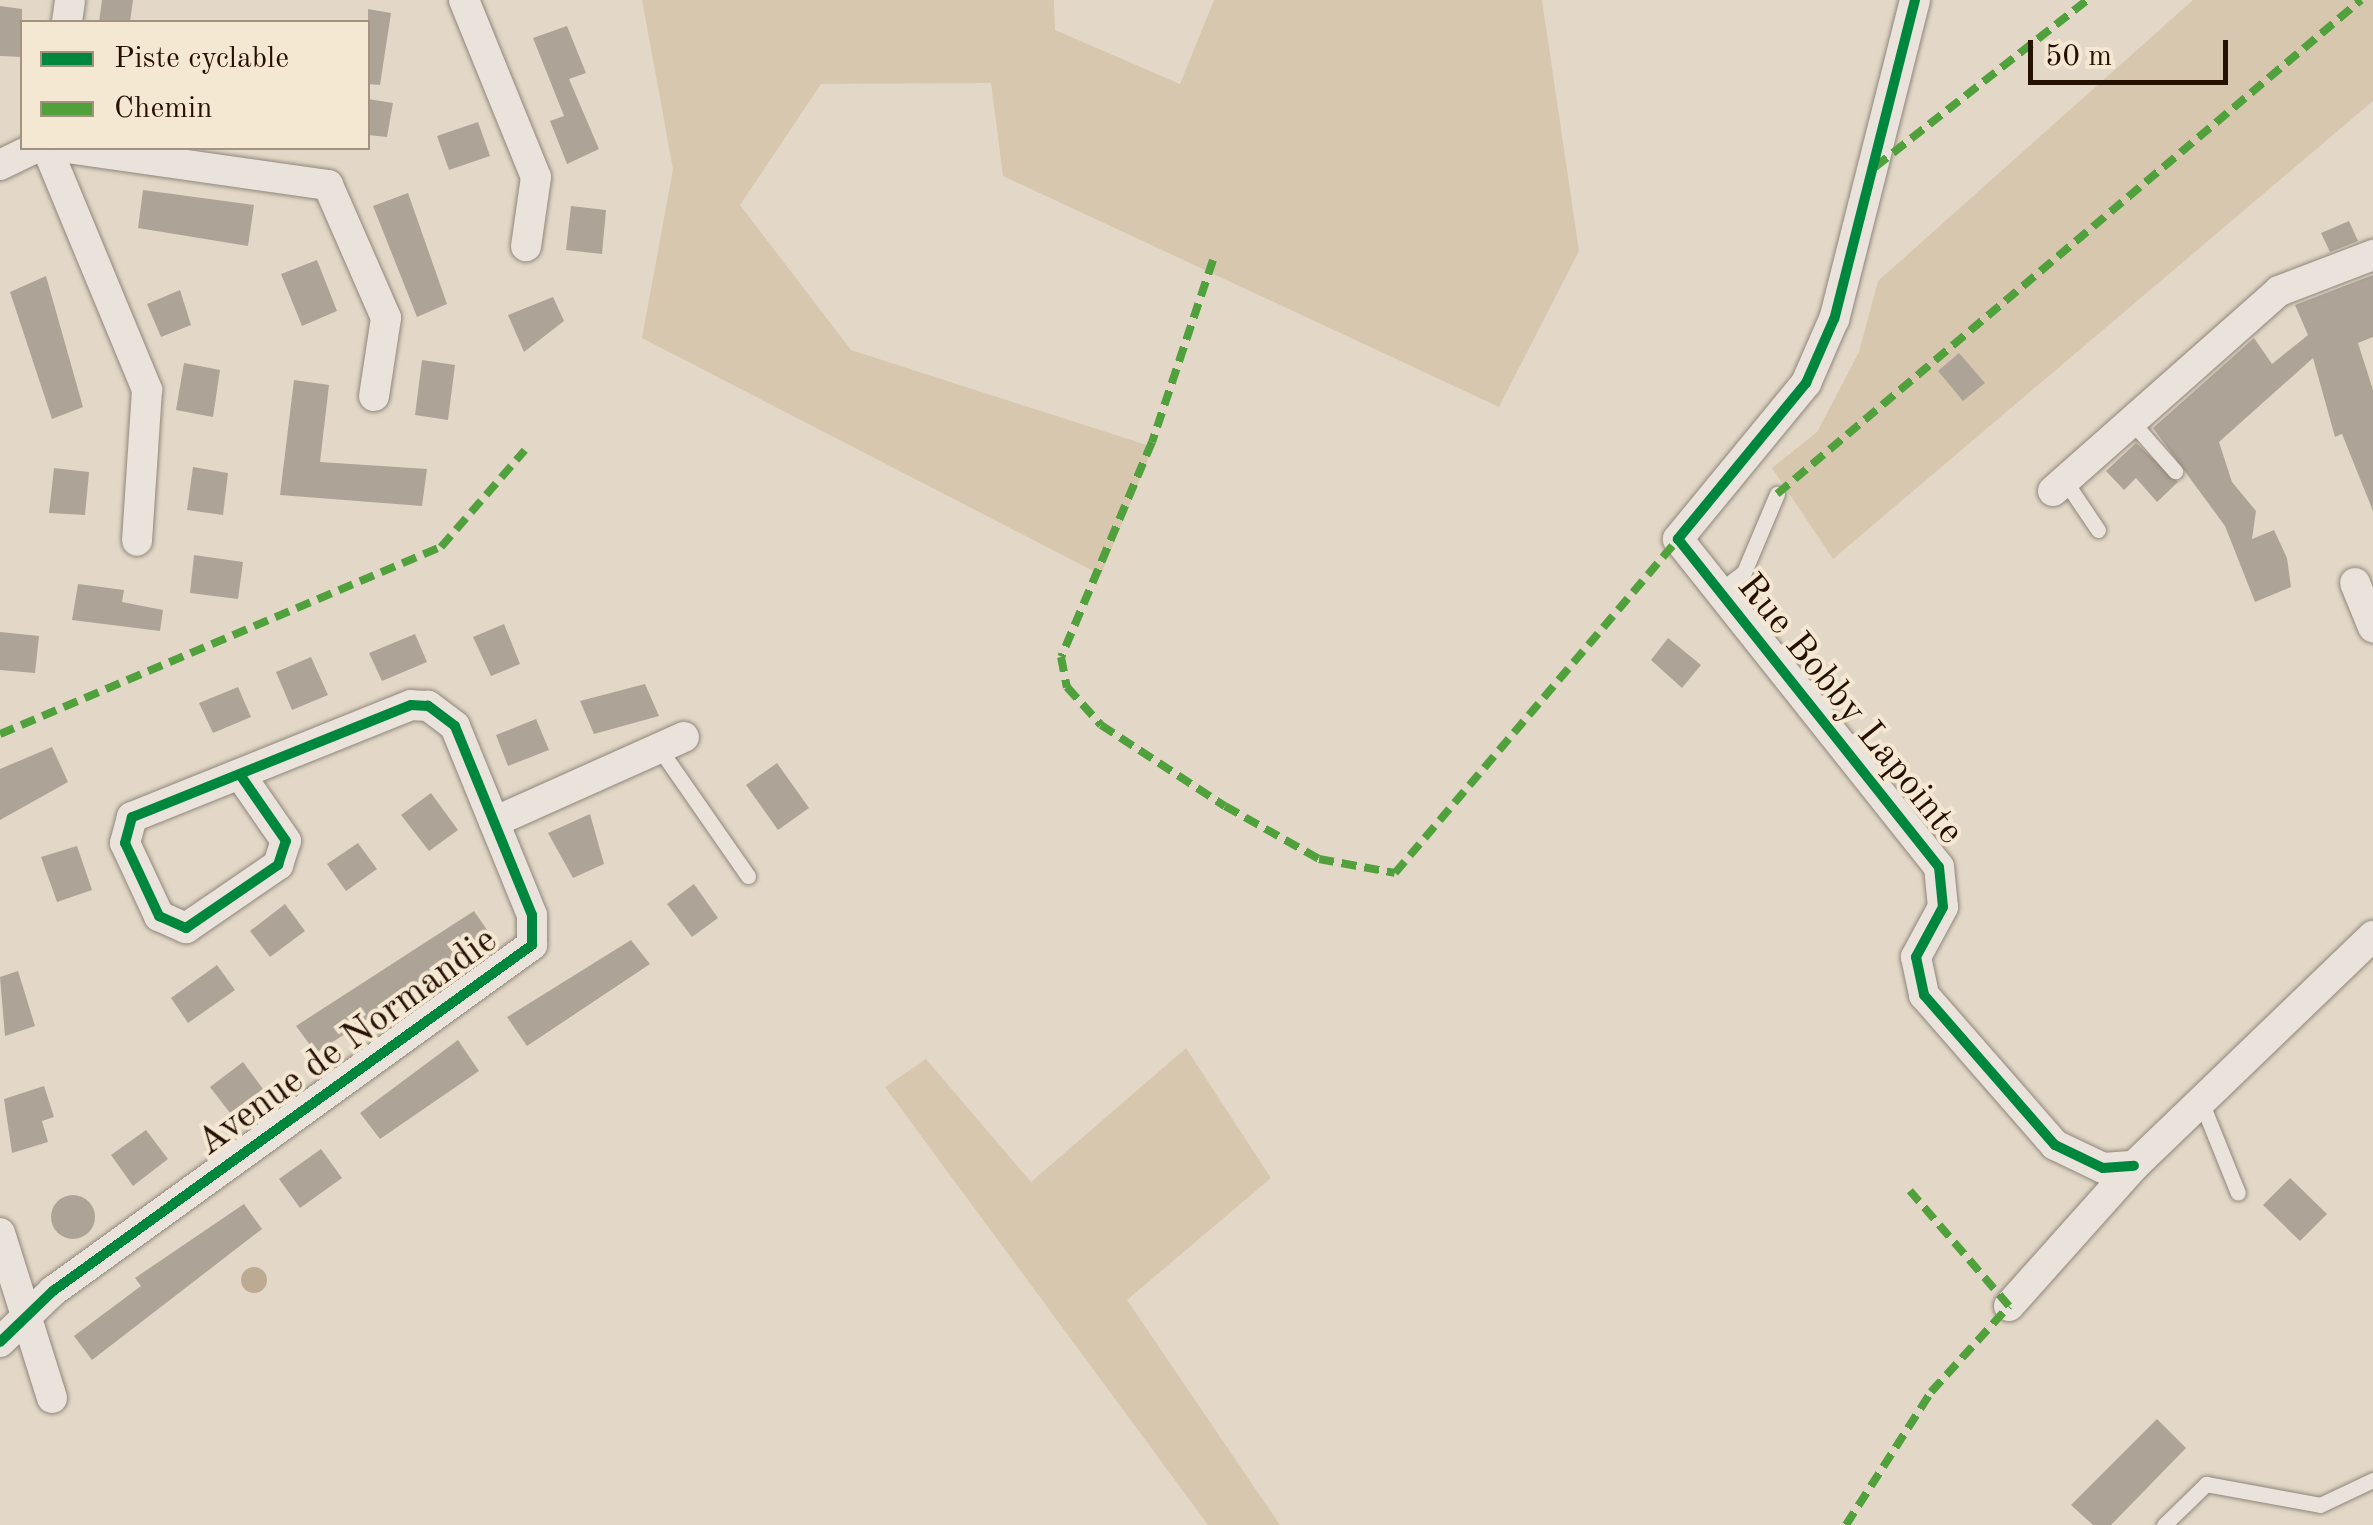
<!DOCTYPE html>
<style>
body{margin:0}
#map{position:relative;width:2373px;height:1525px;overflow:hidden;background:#e3d8c7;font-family:"Old Standard TT",serif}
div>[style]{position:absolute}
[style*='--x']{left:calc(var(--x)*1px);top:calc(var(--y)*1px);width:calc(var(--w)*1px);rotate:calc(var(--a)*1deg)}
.green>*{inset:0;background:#d7c7af}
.water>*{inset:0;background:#bcaa92}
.round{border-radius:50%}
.building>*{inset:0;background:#ada497}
.roads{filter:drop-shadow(0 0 2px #8f867b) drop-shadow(0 0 2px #8f867b)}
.service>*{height:15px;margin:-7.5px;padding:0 7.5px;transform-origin:7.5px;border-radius:7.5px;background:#e9e3db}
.minor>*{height:30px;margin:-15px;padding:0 15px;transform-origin:15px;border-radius:15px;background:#e9e3db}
.quiet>*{height:8px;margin-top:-4px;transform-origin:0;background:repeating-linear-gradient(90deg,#50a03c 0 15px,transparent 0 23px)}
.cycleway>*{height:10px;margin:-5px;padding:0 5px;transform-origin:5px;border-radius:5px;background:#00873e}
span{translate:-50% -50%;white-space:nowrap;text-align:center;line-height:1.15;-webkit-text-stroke:8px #f5e8d3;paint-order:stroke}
.street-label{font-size:38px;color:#261000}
.legend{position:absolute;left:20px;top:20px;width:350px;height:130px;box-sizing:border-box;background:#f5e8d3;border:2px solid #a2927f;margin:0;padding:12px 18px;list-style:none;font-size:30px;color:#261000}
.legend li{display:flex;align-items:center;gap:20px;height:50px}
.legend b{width:50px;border:2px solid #a2927f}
.scale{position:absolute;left:2028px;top:40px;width:200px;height:45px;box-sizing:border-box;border:5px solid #261000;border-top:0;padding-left:12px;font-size:30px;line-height:35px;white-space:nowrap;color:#261000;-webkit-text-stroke:8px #f5e8d3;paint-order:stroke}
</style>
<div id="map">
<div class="green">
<i style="clip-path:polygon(642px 0,1054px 0,1055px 30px,1180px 84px,1214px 0,1542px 0,1579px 251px,1499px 407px,1003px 176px,991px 83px,821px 84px,740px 205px,851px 350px,1153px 447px,1101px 575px,642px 338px,673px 169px)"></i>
<i style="clip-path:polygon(2193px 0,2373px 0,2373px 101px,1833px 559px,1772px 468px,1817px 432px,1859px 352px,1878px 281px)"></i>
<i style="clip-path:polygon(1186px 1048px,1271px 1178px,1127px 1300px,1280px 1525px,1208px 1525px,885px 1087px,926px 1059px,1031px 1182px)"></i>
</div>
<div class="water">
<i class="round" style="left:241px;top:1267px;width:26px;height:26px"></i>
</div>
<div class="building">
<i style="clip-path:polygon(102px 0,133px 0,130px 22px,99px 22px)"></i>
<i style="clip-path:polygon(0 6px,22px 9px,22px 57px,0 56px)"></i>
<i style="clip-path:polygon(368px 9px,391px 13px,380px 85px,368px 84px)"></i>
<i style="clip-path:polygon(567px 26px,586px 73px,569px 79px,599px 149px,567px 164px,550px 121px,564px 116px,533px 38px)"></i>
<i style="clip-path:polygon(368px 99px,393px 103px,387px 137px,368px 135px)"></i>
<i style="clip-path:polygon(478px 122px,490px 156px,449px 170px,437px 136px)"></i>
<i style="clip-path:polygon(143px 190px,254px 205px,248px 246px,138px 228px)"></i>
<i style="clip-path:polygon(408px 193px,447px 304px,417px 317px,373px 206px)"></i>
<i style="clip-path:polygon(571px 206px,606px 210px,602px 254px,566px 250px)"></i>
<i style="clip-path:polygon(2349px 221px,2358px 241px,2330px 252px,2321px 233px)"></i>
<i style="clip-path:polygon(317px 260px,337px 311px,302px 326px,281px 274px)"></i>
<i style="clip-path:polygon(2373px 275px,2373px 337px,2358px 343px,2373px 390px,2373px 511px,2342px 434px,2335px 437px,2313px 358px,2219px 442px,2232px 482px,2256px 511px,2252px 539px,2274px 530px,2287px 558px,2291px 587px,2255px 602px,2225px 526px,2153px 428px,2254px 338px,2272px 364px,2308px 335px,2295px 305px)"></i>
<i style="clip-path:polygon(46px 276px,83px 407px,52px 419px,10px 292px)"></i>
<i style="clip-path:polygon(180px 290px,191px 325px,161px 337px,147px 304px)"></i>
<i style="clip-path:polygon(553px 297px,564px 321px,524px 352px,508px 315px)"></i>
<i style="clip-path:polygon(1959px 353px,1985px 383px,1963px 401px,1938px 371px)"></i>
<i style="clip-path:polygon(422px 360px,455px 365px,448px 420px,415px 415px)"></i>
<i style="clip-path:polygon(184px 363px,220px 370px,213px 417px,176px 410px)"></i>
<i style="clip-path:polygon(294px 380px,329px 385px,320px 462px,427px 469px,422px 506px,280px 495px)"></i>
<i style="clip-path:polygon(2136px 443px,2178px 482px,2157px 502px,2136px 478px,2124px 490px,2106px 471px)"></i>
<i style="clip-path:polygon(193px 467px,228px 473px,223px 515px,187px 510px)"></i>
<i style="clip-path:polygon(54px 468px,89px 472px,85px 515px,49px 513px)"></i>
<i style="clip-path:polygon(194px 555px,243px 562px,238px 599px,190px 593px)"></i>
<i style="clip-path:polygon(78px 584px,124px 590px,122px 602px,163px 610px,160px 631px,72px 620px)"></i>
<i style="clip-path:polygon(504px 624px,520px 664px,491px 676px,473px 637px)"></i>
<i style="clip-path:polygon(0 632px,39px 636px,35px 673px,0 670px)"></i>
<i style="clip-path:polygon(415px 634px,427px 662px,382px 681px,369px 653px)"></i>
<i style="clip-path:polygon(1668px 638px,1701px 665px,1682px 688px,1651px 660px)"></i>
<i style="clip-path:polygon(311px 657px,328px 695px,292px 710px,276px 672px)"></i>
<i style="clip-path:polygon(645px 684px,659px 716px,594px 734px,580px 701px)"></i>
<i style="clip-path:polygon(238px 687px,251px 717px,213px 733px,199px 703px)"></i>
<i style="clip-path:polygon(536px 719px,549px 750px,508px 766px,496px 735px)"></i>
<i style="clip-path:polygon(52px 747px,68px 782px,0 820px,0 769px)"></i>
<i style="clip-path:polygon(777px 763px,809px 808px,778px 830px,746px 785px)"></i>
<i style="clip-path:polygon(431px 793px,458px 830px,429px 851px,401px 815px)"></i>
<i style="clip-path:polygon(590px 814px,604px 864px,573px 878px,548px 833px)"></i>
<i style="clip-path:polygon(358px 843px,377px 869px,346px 891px,327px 864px)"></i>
<i style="clip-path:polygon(77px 846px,92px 890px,57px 902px,41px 857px)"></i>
<i style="clip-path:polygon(694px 884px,718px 918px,692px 937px,667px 904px)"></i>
<i style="clip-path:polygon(285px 904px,305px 931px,270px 957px,250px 931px)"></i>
<i style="clip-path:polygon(474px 911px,492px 937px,316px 1053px,296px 1026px)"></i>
<i style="clip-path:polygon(631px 940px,650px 964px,527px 1046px,507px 1017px)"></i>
<i style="clip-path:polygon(217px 965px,235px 990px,188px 1023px,171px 998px)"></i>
<i style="clip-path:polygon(18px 971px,35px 1026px,5px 1036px,0 977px)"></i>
<i style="clip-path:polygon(458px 1040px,479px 1071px,380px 1139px,360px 1113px)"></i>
<i style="clip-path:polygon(243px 1062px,263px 1089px,230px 1113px,210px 1087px)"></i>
<i style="clip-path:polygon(44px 1086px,54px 1117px,42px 1121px,48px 1142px,12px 1153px,4px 1099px)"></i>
<i style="clip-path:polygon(146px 1130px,168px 1159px,133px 1186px,111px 1155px)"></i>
<i style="clip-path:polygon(321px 1149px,342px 1178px,300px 1208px,279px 1179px)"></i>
<i style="clip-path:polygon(2290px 1178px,2327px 1214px,2300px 1241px,2263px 1205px)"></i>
<i class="round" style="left:51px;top:1195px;width:44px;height:44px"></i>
<i style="clip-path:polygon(244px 1204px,262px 1229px,92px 1360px,74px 1336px,141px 1286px,135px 1278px)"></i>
<i style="clip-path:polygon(2157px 1419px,2186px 1448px,2111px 1525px,2093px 1525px,2071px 1505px)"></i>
</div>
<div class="roads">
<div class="service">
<i style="--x:2131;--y:421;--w:67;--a:48.7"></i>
<i style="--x:2065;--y:481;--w:59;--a:56"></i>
<i style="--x:1717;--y:593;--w:34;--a:-38"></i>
<i style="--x:1744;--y:572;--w:85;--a:-67.1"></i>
<i style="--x:659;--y:748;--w:156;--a:55.2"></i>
<i style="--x:2200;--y:1099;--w:101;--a:68"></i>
<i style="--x:2164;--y:1525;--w:59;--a:-44.3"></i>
<i style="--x:2206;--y:1484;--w:116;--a:10.4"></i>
<i style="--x:2320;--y:1505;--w:59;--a:-25.3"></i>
</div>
<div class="minor">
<i style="--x:464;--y:0;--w:191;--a:67.9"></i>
<i style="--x:536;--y:177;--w:70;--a:98.2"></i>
<i style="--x:1915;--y:0;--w:329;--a:104.2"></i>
<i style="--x:1834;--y:319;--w:70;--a:113.6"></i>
<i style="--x:1806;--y:383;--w:202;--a:129.4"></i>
<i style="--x:1678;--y:539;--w:419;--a:51.5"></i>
<i style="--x:1939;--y:867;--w:40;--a:84.3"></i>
<i style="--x:1943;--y:907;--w:57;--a:118.4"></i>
<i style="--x:1916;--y:957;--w:39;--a:78"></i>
<i style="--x:1924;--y:995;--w:199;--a:48.9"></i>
<i style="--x:2055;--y:1145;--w:53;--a:25.6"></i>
<i style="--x:2103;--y:1168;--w:31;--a:-4"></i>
<i style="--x:67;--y:22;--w:22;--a:-82"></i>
<i style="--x:47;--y:148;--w:262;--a:67.5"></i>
<i style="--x:147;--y:390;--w:151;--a:93.8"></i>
<i style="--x:67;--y:148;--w:264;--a:8.1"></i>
<i style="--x:328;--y:185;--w:145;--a:66.4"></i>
<i style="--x:386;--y:318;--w:79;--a:98.7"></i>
<i style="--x:0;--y:165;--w:39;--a:-26"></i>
<i style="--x:2053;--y:491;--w:302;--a:-41.5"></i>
<i style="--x:2279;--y:291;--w:101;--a:-21"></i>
<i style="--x:2355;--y:583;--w:48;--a:67.8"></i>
<i style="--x:494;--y:822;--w:208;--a:-24.1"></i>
<i style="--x:0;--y:1233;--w:173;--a:72.5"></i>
<i style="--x:2009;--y:1306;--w:188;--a:-48.2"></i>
<i style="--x:2134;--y:1166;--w:332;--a:-43.9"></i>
<i style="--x:0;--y:1342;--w:74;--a:-43.9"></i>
<i style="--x:53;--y:1291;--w:591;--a:-35.84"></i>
<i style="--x:532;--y:945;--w:30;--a:-90"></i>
<i style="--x:532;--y:915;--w:204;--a:-112.2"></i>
<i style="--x:455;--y:726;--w:34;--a:-143"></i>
<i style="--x:428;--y:706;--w:17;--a:-177"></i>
<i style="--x:411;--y:705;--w:301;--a:158.1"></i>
<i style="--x:132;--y:817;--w:27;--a:105"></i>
<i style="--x:125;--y:843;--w:81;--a:65"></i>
<i style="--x:159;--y:916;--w:30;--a:24"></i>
<i style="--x:186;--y:928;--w:112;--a:-34.4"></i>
<i style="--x:278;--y:865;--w:25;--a:-72"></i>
<i style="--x:286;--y:841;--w:79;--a:-124.7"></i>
</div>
</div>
<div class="quiet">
<i style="--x:1875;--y:167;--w:270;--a:-38.2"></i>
<i style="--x:1213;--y:260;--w:192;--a:108.5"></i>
<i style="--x:1152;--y:442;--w:233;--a:112.9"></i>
<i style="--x:1061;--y:657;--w:31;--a:79"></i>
<i style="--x:1067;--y:687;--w:51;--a:48.2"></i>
<i style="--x:1101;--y:725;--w:148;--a:33.2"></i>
<i style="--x:1225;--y:806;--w:108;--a:29.4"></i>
<i style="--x:1319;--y:859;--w:77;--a:10.4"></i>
<i style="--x:1395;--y:873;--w:438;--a:-49.7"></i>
<i style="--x:1777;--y:494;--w:765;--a:-40.23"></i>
<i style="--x:0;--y:734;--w:479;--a:-23"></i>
<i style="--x:441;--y:547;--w:128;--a:-49.1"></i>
<i style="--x:1846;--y:1525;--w:158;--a:-57.4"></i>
<i style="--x:1931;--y:1392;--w:116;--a:-47.8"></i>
<i style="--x:2009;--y:1306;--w:152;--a:-130.7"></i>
</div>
<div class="cycleway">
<i style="--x:1915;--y:0;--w:329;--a:104.2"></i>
<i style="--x:1834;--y:319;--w:70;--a:113.6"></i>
<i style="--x:1806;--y:383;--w:202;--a:129.4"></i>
<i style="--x:1678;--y:539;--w:419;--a:51.5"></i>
<i style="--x:1939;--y:867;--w:40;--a:84.3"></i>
<i style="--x:1943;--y:907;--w:57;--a:118.4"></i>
<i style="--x:1916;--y:957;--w:39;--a:78"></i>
<i style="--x:1924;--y:995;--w:199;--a:48.9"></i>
<i style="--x:2055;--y:1145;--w:53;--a:25.6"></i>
<i style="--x:2103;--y:1168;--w:31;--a:-4"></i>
<i style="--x:0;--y:1342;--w:74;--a:-43.9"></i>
<i style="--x:53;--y:1291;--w:591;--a:-35.84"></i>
<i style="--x:532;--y:945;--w:30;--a:-90"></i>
<i style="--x:532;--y:915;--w:204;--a:-112.2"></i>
<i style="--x:455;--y:726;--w:34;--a:-143"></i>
<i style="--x:428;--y:706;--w:17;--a:-177"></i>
<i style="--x:411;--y:705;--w:301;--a:158.1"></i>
<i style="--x:132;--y:817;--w:27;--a:105"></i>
<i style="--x:125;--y:843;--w:81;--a:65"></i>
<i style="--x:159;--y:916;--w:30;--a:24"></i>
<i style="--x:186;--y:928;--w:112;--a:-34.4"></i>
<i style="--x:278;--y:865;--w:25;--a:-72"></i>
<i style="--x:286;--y:841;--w:79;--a:-124.7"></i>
</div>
<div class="street-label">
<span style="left:1849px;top:710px;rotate:51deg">Rue Bobby Lapointe</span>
<span style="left:348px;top:1043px;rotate:-36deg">Avenue de Normandie</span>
</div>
<ul class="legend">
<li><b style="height:12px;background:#00873e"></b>Piste cyclable</li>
<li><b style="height:12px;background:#50a03c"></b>Chemin</li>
</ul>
<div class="scale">50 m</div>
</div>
